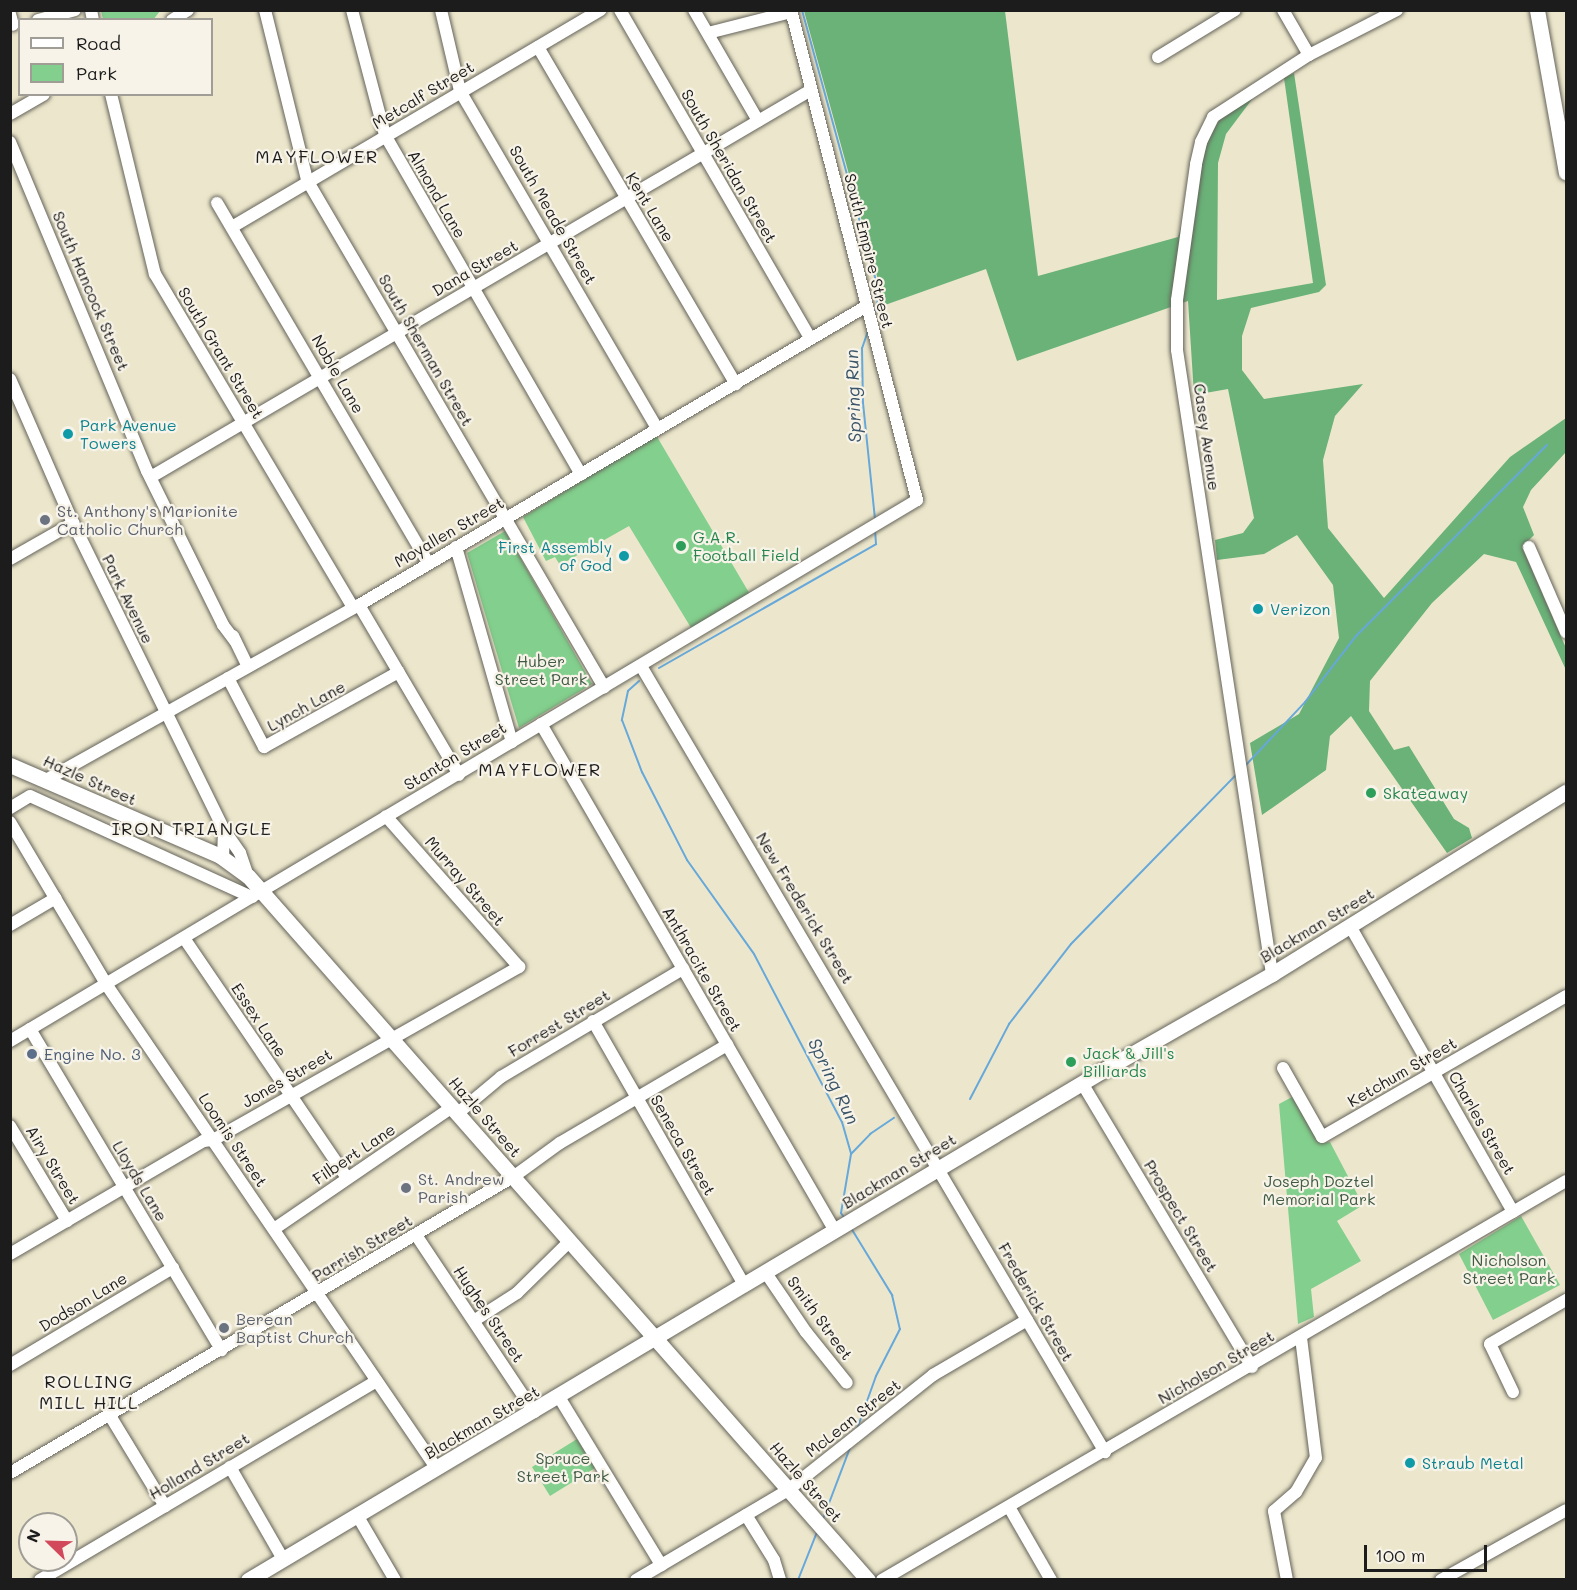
<!DOCTYPE html>
<style>
body{margin:0}
#map{position:relative;width:1577px;height:1590px;overflow:hidden;background:#ece7cc;font-family:Mali,sans-serif}
div>[style]{position:absolute}
[style*='--x']{left:calc(var(--x)*1px);top:calc(var(--y)*1px);width:calc(var(--w)*1px);rotate:calc(var(--a)*1deg)}
.green>*{inset:0;background:#83cf8d}
.forest>*{inset:0;background:#6ab278}
.stream>*{height:2px;margin:-1px;padding:0 1px;transform-origin:1px;border-radius:1px;background:#67a8da}
.roads{filter:drop-shadow(0 0 2px #65635a) drop-shadow(0 0 2px #65635a)}
.minor>*{height:12px;margin:-6px;padding:0 6px;transform-origin:6px;border-radius:6px;background:#fff}
.major>*{height:15px;margin:-7.5px;padding:0 7.5px;transform-origin:7.5px;border-radius:7.5px;background:#fff}
.dots>*{width:16px;height:16px;translate:-50% -50%;box-sizing:border-box;border:3px solid #f7f3e8;border-radius:50%}
span{translate:-50% -50%;white-space:nowrap;text-align:center;line-height:1.15;-webkit-text-stroke:4.5px #f7f3e8;paint-order:stroke}
.street-label{font-size:16px;color:#1c1c1c}
.culture-label{font-size:16px;color:#0d838f}
.left{translate:0 -50%;text-align:left}
.right{translate:-100% -50%;text-align:right}
.worship-label{font-size:16px;color:#5b616d}
.leisure-label{font-size:16px;color:#27864d}
.park-label{font-size:16px;color:#405b44}
.service-label{font-size:16px;color:#4e5e75}
.neighbourhood-label{font-size:18px;color:#1c1c1c;letter-spacing:1.5px}
.water-label{font-size:18px;color:#3a5468;font-style:italic}
.frame{position:absolute;inset:0;border:12px solid #1c1c1c;pointer-events:none}
.legend{position:absolute;left:18px;top:18px;width:195px;height:78px;box-sizing:border-box;background:#f7f3e8;border:2px solid #9f9d96;margin:0;padding:8px 10px;list-style:none;font-size:18px;color:#1c1c1c}
.legend li{display:flex;align-items:center;gap:12px;height:30px}
.legend b{width:30px;border:2px solid #9f9d96}
.north{position:absolute;left:18px;top:1512px;width:60px;height:60px;box-sizing:border-box;background:#f7f3e8;border:2px solid #9f9d96;border-radius:50%;rotate:293deg;font-size:16px;font-weight:700;line-height:24px;text-align:center;color:#1c1c1c}
.north::after{content:'';display:block;margin:auto;width:21px;height:27px;background:#d1495b;clip-path:polygon(50% 0,100% 100%,50% 72%,0 100%)}
.scale{position:absolute;left:1364px;top:1545px;width:123px;height:27px;box-sizing:border-box;border:3px solid #1c1c1c;border-top:0;padding-left:8px;font-size:18px;line-height:21px;white-space:nowrap;color:#1c1c1c;-webkit-text-stroke:4px #f7f3e8;paint-order:stroke}
</style>
<div id="map">
<div class="green">
<i style="clip-path:polygon(101px 11px,101px 10px,160px 11px,153px 20px,103px 19px)"></i>
<i style="clip-path:polygon(656px 435px,751px 596px,693px 631px,629px 526px,560px 565px,555px 557px,546px 561px,523px 517px)"></i>
<i style="clip-path:polygon(505px 531px,592px 684px,519px 728px,467px 553px)"></i>
<i style="clip-path:polygon(1292px 1097px,1321px 1143px,1330px 1142px,1363px 1205px,1337px 1221px,1361px 1261px,1311px 1289px,1314px 1317px,1298px 1324px,1279px 1104px)"></i>
<i style="clip-path:polygon(1521px 1216px,1560px 1285px,1493px 1320px,1459px 1254px)"></i>
<i style="clip-path:polygon(577px 1439px,595px 1468px,550px 1496px,532px 1467px)"></i>
</div>
<div class="forest">
<i style="clip-path:polygon(804px 11px,1005px 11px,1038px 276px,1178px 237px,1210px 134px,1223px 115px,1256px 94px,1226px 134px,1218px 163px,1217px 300px,1313px 283px,1284px 78px,1294px 73px,1326px 285px,1319px 292px,1251px 308px,1242px 336px,1242px 370px,1264px 399px,1363px 384px,1335px 416px,1323px 460px,1328px 528px,1384px 598px,1510px 457px,1566px 418px,1566px 452px,1531px 490px,1523px 507px,1534px 535px,1522px 547px,1566px 648px,1566px 670px,1516px 562px,1484px 554px,1432px 603px,1370px 681px,1369px 711px,1394px 750px,1409px 746px,1454px 819px,1469px 828px,1472px 838px,1447px 853px,1351px 716px,1330px 736px,1326px 770px,1262px 815px,1250px 743px,1299px 714px,1339px 638px,1333px 585px,1297px 535px,1264px 554px,1217px 560px,1215px 540px,1243px 533px,1254px 518px,1228px 389px,1194px 395px,1188px 301px,1017px 361px,986px 269px,885px 305px)"></i>
</div>
<div class="stream">
<i style="--x:802;--y:10;--w:273;--a:74.7"></i>
<i style="--x:874;--y:273;--w:23;--a:77"></i>
<i style="--x:879;--y:295;--w:17;--a:103"></i>
<i style="--x:868;--y:331;--w:18;--a:109"></i>
<i style="--x:862;--y:348;--w:55;--a:89"></i>
<i style="--x:863;--y:403;--w:117;--a:84.1"></i>
<i style="--x:659;--y:668;--w:250;--a:-29.7"></i>
<i style="--x:876;--y:544;--w:13;--a:-94"></i>
<i style="--x:639;--y:681;--w:15;--a:138"></i>
<i style="--x:628;--y:691;--w:30;--a:102"></i>
<i style="--x:622;--y:720;--w:56;--a:69"></i>
<i style="--x:642;--y:772;--w:99;--a:62.9"></i>
<i style="--x:687;--y:860;--w:115;--a:54.5"></i>
<i style="--x:754;--y:954;--w:190;--a:62.4"></i>
<i style="--x:842;--y:1122;--w:33;--a:74"></i>
<i style="--x:851;--y:1154;--w:60;--a:99.6"></i>
<i style="--x:841;--y:1213;--w:7;--a:56"></i>
<i style="--x:1245;--y:766;--w:88;--a:-46.8"></i>
<i style="--x:1305;--y:702;--w:83;--a:-52.3"></i>
<i style="--x:1356;--y:636;--w:270;--a:-45"></i>
<i style="--x:970;--y:1099;--w:85;--a:-62.5"></i>
<i style="--x:1009;--y:1024;--w:101;--a:-52.2"></i>
<i style="--x:1071;--y:944;--w:238;--a:-45.7"></i>
<i style="--x:851;--y:1154;--w:28;--a:-46"></i>
<i style="--x:870;--y:1134;--w:29;--a:-34"></i>
<i style="--x:851;--y:1228;--w:79;--a:58.5"></i>
<i style="--x:892;--y:1295;--w:35;--a:77"></i>
<i style="--x:900;--y:1329;--w:53;--a:117.1"></i>
<i style="--x:876;--y:1376;--w:56;--a:109.7"></i>
<i style="--x:823;--y:1519;--w:76;--a:-69.2"></i>
<i style="--x:798;--y:1580;--w:52;--a:-68.4"></i>
</div>
<div class="roads">
<div class="minor">
<i style="--x:91;--y:10;--w:10;--a:79"></i>
<i style="--x:265;--y:10;--w:175;--a:76.1"></i>
<i style="--x:307;--y:180;--w:588;--a:59.64"></i>
<i style="--x:352;--y:10;--w:129;--a:75.2"></i>
<i style="--x:385;--y:135;--w:392;--a:60"></i>
<i style="--x:441;--y:10;--w:83;--a:76.8"></i>
<i style="--x:460;--y:91;--w:390;--a:59.7"></i>
<i style="--x:620;--y:10;--w:379;--a:59.9"></i>
<i style="--x:694;--y:10;--w:128;--a:60"></i>
<i style="--x:1283;--y:10;--w:52;--a:60"></i>
<i style="--x:10;--y:14;--w:11;--a:75"></i>
<i style="--x:38;--y:20;--w:38;--a:-15"></i>
<i style="--x:172;--y:20;--w:19;--a:-32"></i>
<i style="--x:708;--y:33;--w:86;--a:-14.2"></i>
<i style="--x:538;--y:47;--w:391;--a:59.6"></i>
<i style="--x:1158;--y:57;--w:90;--a:-31.4"></i>
<i style="--x:111;--y:94;--w:185;--a:76.3"></i>
<i style="--x:155;--y:274;--w:388;--a:59.3"></i>
<i style="--x:10;--y:114;--w:39;--a:-30"></i>
<i style="--x:10;--y:142;--w:356;--a:67.4"></i>
<i style="--x:147;--y:471;--w:172;--a:63.7"></i>
<i style="--x:223;--y:625;--w:20;--a:53"></i>
<i style="--x:217;--y:203;--w:416;--a:59.6"></i>
<i style="--x:232;--y:227;--w:428;--a:-30.5"></i>
<i style="--x:10;--y:379;--w:157;--a:66.4"></i>
<i style="--x:73;--y:523;--w:342;--a:63.8"></i>
<i style="--x:224;--y:830;--w:28;--a:55"></i>
<i style="--x:240;--y:853;--w:24;--a:71"></i>
<i style="--x:156;--y:474;--w:759;--a:-30.38"></i>
<i style="--x:456;--y:547;--w:203;--a:74"></i>
<i style="--x:1529;--y:547;--w:93;--a:66.5"></i>
<i style="--x:10;--y:559;--w:73;--a:-29.7"></i>
<i style="--x:359;--y:605;--w:197;--a:59.5"></i>
<i style="--x:233;--y:636;--w:34;--a:64"></i>
<i style="--x:641;--y:666;--w:913;--a:59.45"></i>
<i style="--x:228;--y:678;--w:78;--a:62.4"></i>
<i style="--x:264;--y:747;--w:154;--a:-29.1"></i>
<i style="--x:541;--y:724;--w:586;--a:59.89"></i>
<i style="--x:46;--y:780;--w:359;--a:-29.2"></i>
<i style="--x:359;--y:605;--w:587;--a:-30.5"></i>
<i style="--x:10;--y:808;--w:23;--a:-31"></i>
<i style="--x:30;--y:796;--w:244;--a:24.5"></i>
<i style="--x:10;--y:822;--w:188;--a:59.3"></i>
<i style="--x:106;--y:984;--w:587;--a:55.69"></i>
<i style="--x:223;--y:859;--w:29;--a:-88"></i>
<i style="--x:10;--y:925;--w:53;--a:-30.4"></i>
<i style="--x:1350;--y:926;--w:329;--a:60.3"></i>
<i style="--x:184;--y:938;--w:290;--a:55.8"></i>
<i style="--x:1272;--y:974;--w:631;--a:-98.66"></i>
<i style="--x:1177;--y:350;--w:50;--a:-90"></i>
<i style="--x:1177;--y:300;--w:137;--a:-82"></i>
<i style="--x:1196;--y:164;--w:23;--a:-77"></i>
<i style="--x:1201;--y:142;--w:28;--a:-64"></i>
<i style="--x:1213;--y:117;--w:114;--a:-32.9"></i>
<i style="--x:1309;--y:55;--w:99;--a:-27.1"></i>
<i style="--x:593;--y:1021;--w:304;--a:60.2"></i>
<i style="--x:30;--y:1029;--w:374;--a:59.2"></i>
<i style="--x:10;--y:1041;--w:1056;--a:-30.81"></i>
<i style="--x:917;--y:500;--w:506;--a:-104.42"></i>
<i style="--x:1283;--y:1068;--w:79;--a:60.5"></i>
<i style="--x:1322;--y:1137;--w:282;--a:-30"></i>
<i style="--x:1082;--y:1083;--w:331;--a:59.1"></i>
<i style="--x:458;--y:1113;--w:56;--a:-39.9"></i>
<i style="--x:501;--y:1077;--w:212;--a:-30.7"></i>
<i style="--x:10;--y:1126;--w:111;--a:59"></i>
<i style="--x:274;--y:1229;--w:216;--a:-34.4"></i>
<i style="--x:416;--y:1235;--w:213;--a:56.3"></i>
<i style="--x:10;--y:1254;--w:224;--a:-30.3"></i>
<i style="--x:203;--y:1141;--w:10;--a:-6"></i>
<i style="--x:213;--y:1140;--w:352;--a:-29.5"></i>
<i style="--x:519;--y:967;--w:201;--a:-131.4"></i>
<i style="--x:766;--y:1273;--w:71;--a:55.9"></i>
<i style="--x:806;--y:1332;--w:65;--a:51.2"></i>
<i style="--x:475;--y:1320;--w:50;--a:-32.7"></i>
<i style="--x:517;--y:1293;--w:74;--a:-44.5"></i>
<i style="--x:10;--y:1365;--w:190;--a:-30.8"></i>
<i style="--x:1513;--y:1392;--w:53;--a:-115.6"></i>
<i style="--x:1490;--y:1344;--w:88;--a:-30.1"></i>
<i style="--x:559;--y:1397;--w:197;--a:58.7"></i>
<i style="--x:109;--y:1414;--w:108;--a:58.7"></i>
<i style="--x:230;--y:1467;--w:106;--a:60.1"></i>
<i style="--x:10;--y:1473;--w:584;--a:-30.48"></i>
<i style="--x:513;--y:1177;--w:58;--a:-35.9"></i>
<i style="--x:560;--y:1143;--w:194;--a:-30.4"></i>
<i style="--x:1009;--y:1507;--w:84;--a:60.1"></i>
<i style="--x:357;--y:1515;--w:75;--a:59.7"></i>
<i style="--x:746;--y:1515;--w:53;--a:58.1"></i>
<i style="--x:774;--y:1560;--w:21;--a:73"></i>
<i style="--x:40;--y:1580;--w:391;--a:-30.6"></i>
<i style="--x:636;--y:1580;--w:177;--a:-30.6"></i>
<i style="--x:788;--y:1490;--w:185;--a:-38.4"></i>
<i style="--x:933;--y:1375;--w:109;--a:-30.3"></i>
<i style="--x:882;--y:1580;--w:792;--a:-30.26"></i>
<i style="--x:1287;--y:1580;--w:70;--a:-100.7"></i>
<i style="--x:1274;--y:1511;--w:29;--a:-41"></i>
<i style="--x:1296;--y:1492;--w:39;--a:-60"></i>
<i style="--x:1316;--y:1458;--w:122;--a:-97.1"></i>
<i style="--x:1441;--y:1580;--w:143;--a:-29.2"></i>
</div>
<div class="major">
<i style="--x:1537;--y:10;--w:165;--a:79.9"></i>
<i style="--x:10;--y:765;--w:229;--a:23.4"></i>
<i style="--x:220;--y:856;--w:34;--a:36"></i>
<i style="--x:248;--y:876;--w:938;--a:48.63"></i>
<i style="--x:248;--y:1580;--w:1000;--a:-30.8"></i>
<i style="--x:1107;--y:1068;--w:190;--a:-29.7"></i>
<i style="--x:1272;--y:974;--w:346;--a:-31.8"></i>
</div>
</div>
<div class="dots">
<i style="left:68px;top:434px;background:#0f9aa8"></i>
<i style="left:45px;top:520px;background:#6b7280"></i>
<i style="left:681px;top:546px;background:#2e9e5b"></i>
<i style="left:624px;top:556px;background:#0f9aa8"></i>
<i style="left:1258px;top:609px;background:#0f9aa8"></i>
<i style="left:1371px;top:793px;background:#2e9e5b"></i>
<i style="left:32px;top:1054px;background:#5c6f8a"></i>
<i style="left:1071px;top:1062px;background:#2e9e5b"></i>
<i style="left:406px;top:1188px;background:#6b7280"></i>
<i style="left:224px;top:1328px;background:#6b7280"></i>
<i style="left:1410px;top:1463px;background:#0f9aa8"></i>
</div>
<div class="street-label">
<span style="left:423px;top:95px;rotate:-31deg">Metcalf Street</span>
<span style="left:729px;top:166px;rotate:60deg">South Sheridan Street</span>
<span style="left:437px;top:194px;rotate:60deg">Almond Lane</span>
<span style="left:650px;top:207px;rotate:59deg">Kent Lane</span>
<span style="left:553px;top:215px;rotate:60deg">South Meade Street</span>
<span style="left:869px;top:251px;rotate:76deg">South Empire Street</span>
<span style="left:475px;top:268px;rotate:-30deg">Dana Street</span>
<span style="left:91px;top:291px;rotate:67deg">South Hancock Street</span>
<span style="left:426px;top:350px;rotate:60deg">South Sherman Street</span>
<span style="left:221px;top:353px;rotate:59deg">South Grant Street</span>
<span style="left:338px;top:374px;rotate:60deg">Noble Lane</span>
<span style="left:1207px;top:437px;rotate:82deg">Casey Avenue</span>
<span style="left:449px;top:532px;rotate:-30deg">Moyallen Street</span>
<span style="left:128px;top:599px;rotate:64deg">Park Avenue</span>
<span style="left:306px;top:706px;rotate:-29deg">Lynch Lane</span>
<span style="left:455px;top:756px;rotate:-31deg">Stanton Street</span>
<span style="left:90px;top:780px;rotate:24deg">Hazle Street</span>
<span style="left:465px;top:881px;rotate:49deg">Murray Street</span>
<span style="left:805px;top:908px;rotate:59deg">New Frederick Street</span>
<span style="left:1317px;top:925px;rotate:-31deg">Blackman Street</span>
<span style="left:702px;top:969px;rotate:60deg">Anthracite Street</span>
<span style="left:259px;top:1020px;rotate:56deg">Essex Lane</span>
<span style="left:559px;top:1023px;rotate:-31deg">Forrest Street</span>
<span style="left:1402px;top:1072px;rotate:-30deg">Ketchum Street</span>
<span style="left:287px;top:1078px;rotate:-30deg">Jones Street</span>
<span style="left:485px;top:1117px;rotate:49deg">Hazle Street</span>
<span style="left:1482px;top:1123px;rotate:60deg">Charles Street</span>
<span style="left:233px;top:1140px;rotate:56deg">Loomis Street</span>
<span style="left:683px;top:1145px;rotate:60deg">Seneca Street</span>
<span style="left:354px;top:1154px;rotate:-34deg">Filbert Lane</span>
<span style="left:53px;top:1165px;rotate:59deg">Airy Street</span>
<span style="left:899px;top:1171px;rotate:-31deg">Blackman Street</span>
<span style="left:140px;top:1181px;rotate:59deg">Lloyds Lane</span>
<span style="left:1181px;top:1216px;rotate:59deg">Prospect Street</span>
<span style="left:362px;top:1248px;rotate:-31deg">Parrish Street</span>
<span style="left:83px;top:1302px;rotate:-31deg">Dodson Lane</span>
<span style="left:1036px;top:1302px;rotate:60deg">Frederick Street</span>
<span style="left:489px;top:1314px;rotate:56deg">Hughes Street</span>
<span style="left:820px;top:1318px;rotate:54deg">Smith Street</span>
<span style="left:1216px;top:1367px;rotate:-30deg">Nicholson Street</span>
<span style="left:853px;top:1418px;rotate:-38deg">McLean Street</span>
<span style="left:482px;top:1422px;rotate:-30deg">Blackman Street</span>
<span style="left:199px;top:1466px;rotate:-31deg">Holland Street</span>
<span style="left:806px;top:1482px;rotate:49deg">Hazle Street</span>
</div>
<div class="culture-label">
<span class="left" style="left:80px;top:434px">Park Avenue<br>Towers</span>
<span class="right" style="left:612px;top:556px">First Assembly<br>of God</span>
<span class="left" style="left:1270px;top:609px">Verizon</span>
<span class="left" style="left:1422px;top:1463px">Straub Metal</span>
</div>
<div class="worship-label">
<span class="left" style="left:57px;top:520px">St. Anthony's Marionite<br>Catholic Church</span>
<span class="left" style="left:418px;top:1188px">St. Andrew<br>Parish</span>
<span class="left" style="left:236px;top:1328px">Berean<br>Baptist Church</span>
</div>
<div class="leisure-label">
<span class="left" style="left:693px;top:546px">G.A.R.<br>Football Field</span>
<span class="left" style="left:1383px;top:793px">Skateaway</span>
<span class="left" style="left:1083px;top:1062px">Jack &amp; Jill's<br>Billiards</span>
</div>
<div class="park-label">
<span style="left:541px;top:670px">Huber<br>Street Park</span>
<span style="left:1319px;top:1190px">Joseph Doztel<br>Memorial Park</span>
<span style="left:1509px;top:1269px">Nicholson<br>Street Park</span>
<span style="left:563px;top:1467px">Spruce<br>Street Park</span>
</div>
<div class="service-label">
<span class="left" style="left:44px;top:1054px">Engine No. 3</span>
</div>
<div class="neighbourhood-label">
<span style="left:317px;top:156px">MAYFLOWER</span>
<span style="left:540px;top:769px">MAYFLOWER</span>
<span style="left:192px;top:828px">IRON TRIANGLE</span>
<span style="left:89px;top:1392px">ROLLING<br>MILL HILL</span>
</div>
<div class="water-label">
<span style="left:853px;top:396px;rotate:-92deg">Spring Run</span>
<span style="left:834px;top:1081px;rotate:64deg">Spring Run</span>
</div>
<div class="frame"></div>
<ul class="legend">
<li><b style="height:8px;background:#fff"></b>Road</li>
<li><b style="height:16px;background:#83cf8d"></b>Park</li>
</ul>
<div class="north">N</div>
<div class="scale">100 m</div>
</div>
